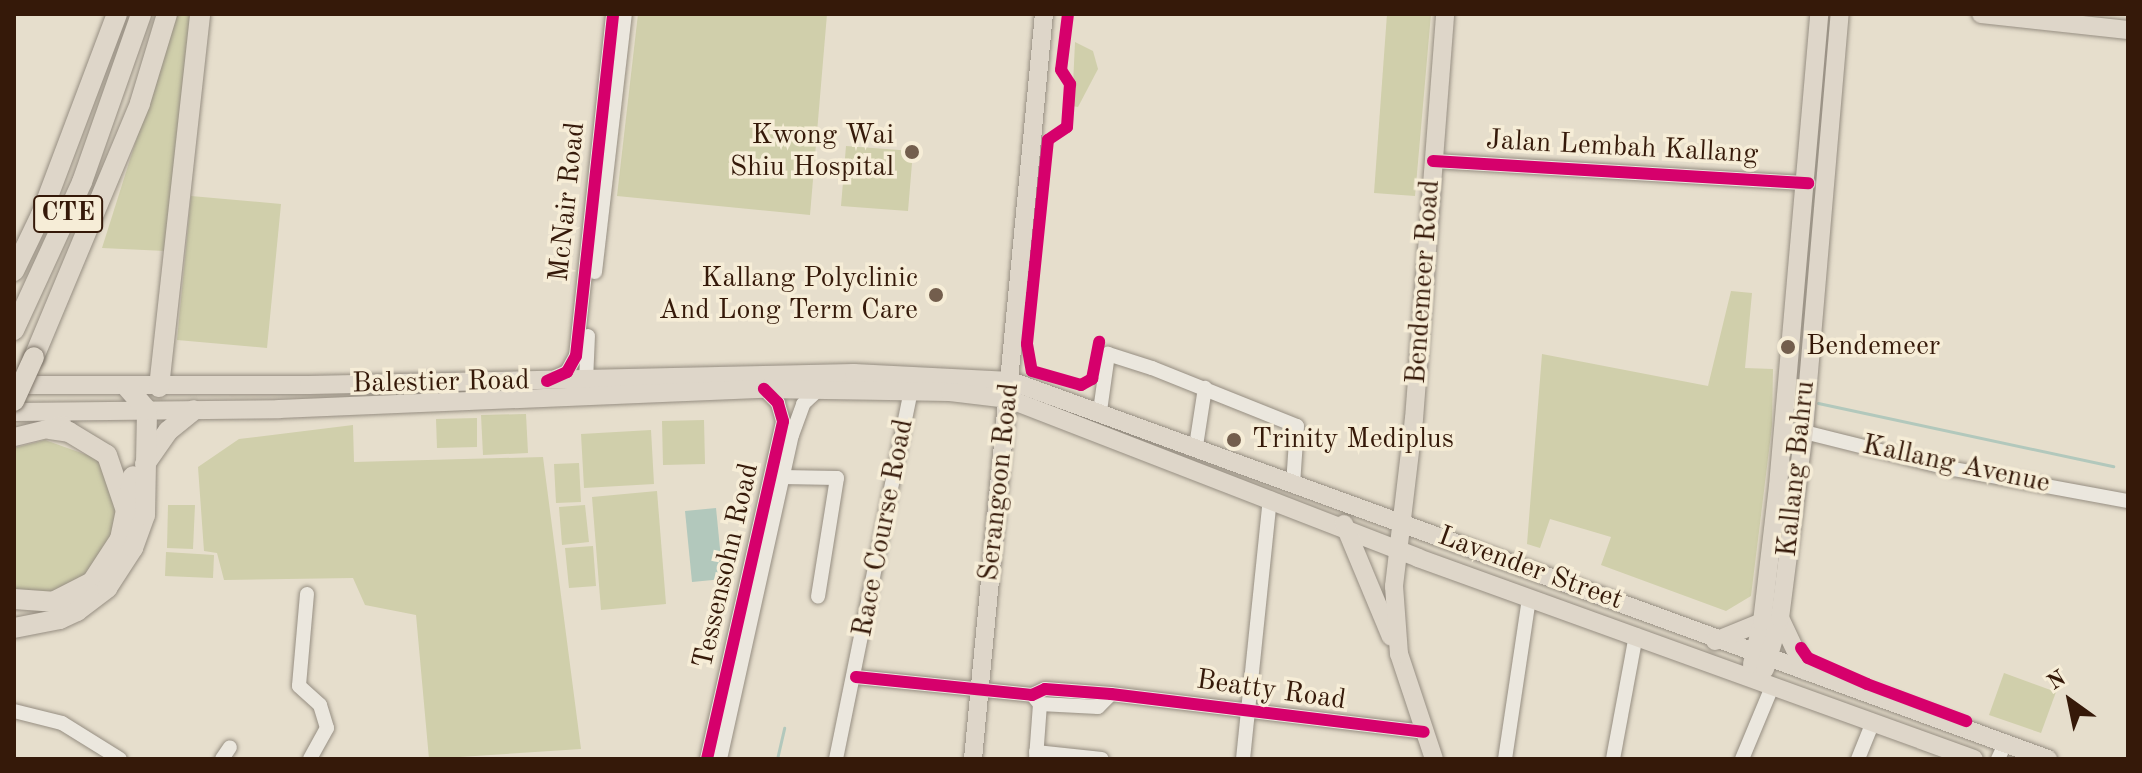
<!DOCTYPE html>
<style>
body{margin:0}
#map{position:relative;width:2142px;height:773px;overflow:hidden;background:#e6decc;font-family:"Old Standard TT",serif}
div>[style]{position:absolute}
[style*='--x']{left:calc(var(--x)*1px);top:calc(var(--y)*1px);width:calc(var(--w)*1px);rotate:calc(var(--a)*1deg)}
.green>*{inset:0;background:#d0cfab}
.water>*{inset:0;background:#b2c8bc}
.stream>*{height:3px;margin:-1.5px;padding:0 1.5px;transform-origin:1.5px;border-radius:1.5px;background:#b2c8bc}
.roads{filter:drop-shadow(0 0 2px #968e82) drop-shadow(0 0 2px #968e82)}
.minor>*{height:14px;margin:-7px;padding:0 7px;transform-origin:7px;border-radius:7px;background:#ebe7de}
.major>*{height:18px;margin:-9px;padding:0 9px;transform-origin:9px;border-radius:9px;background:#ded6c9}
.highway>*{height:20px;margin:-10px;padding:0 10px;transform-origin:10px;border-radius:10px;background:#ded6c9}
.bridges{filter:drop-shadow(0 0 2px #7d7468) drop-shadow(0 0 2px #7d7468)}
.highway-bridge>*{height:20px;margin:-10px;padding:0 10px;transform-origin:10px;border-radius:10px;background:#ded6c9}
.cycleway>*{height:12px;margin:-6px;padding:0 6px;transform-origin:6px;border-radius:6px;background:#d6006c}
.dots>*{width:22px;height:22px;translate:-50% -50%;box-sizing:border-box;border:4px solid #f6edd7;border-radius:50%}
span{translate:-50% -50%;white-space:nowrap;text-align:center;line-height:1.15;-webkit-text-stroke:7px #f6edd7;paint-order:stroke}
.shield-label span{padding:2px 6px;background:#f6edd7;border:2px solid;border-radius:6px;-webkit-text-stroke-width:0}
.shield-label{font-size:26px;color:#351909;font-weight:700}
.poi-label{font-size:28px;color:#351909}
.right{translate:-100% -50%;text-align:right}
.left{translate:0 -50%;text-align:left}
.street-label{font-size:28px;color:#351909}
.frame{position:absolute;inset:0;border:16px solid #351909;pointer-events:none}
.north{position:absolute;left:2030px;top:661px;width:80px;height:80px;-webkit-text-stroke:6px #f6edd7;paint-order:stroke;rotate:327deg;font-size:22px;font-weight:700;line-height:32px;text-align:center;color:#351909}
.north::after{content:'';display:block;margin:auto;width:28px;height:36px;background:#351909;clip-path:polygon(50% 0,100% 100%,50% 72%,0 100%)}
</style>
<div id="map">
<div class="green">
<i style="clip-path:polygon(176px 14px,190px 14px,165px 251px,102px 248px)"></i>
<i style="clip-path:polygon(638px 14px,827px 14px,810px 215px,617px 196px)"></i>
<i style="clip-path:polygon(1387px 14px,1431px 14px,1415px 196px,1374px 193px)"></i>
<i style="clip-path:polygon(1075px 42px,1093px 51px,1098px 69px,1078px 107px,1072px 106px)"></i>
<i style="clip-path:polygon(846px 146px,913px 151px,908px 211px,841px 206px)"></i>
<i style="clip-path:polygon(191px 196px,281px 204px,267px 348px,177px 340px)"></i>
<i style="clip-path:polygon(1731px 291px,1752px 293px,1745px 368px,1773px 369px,1772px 426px,1751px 596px,1726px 611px,1601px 565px,1611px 537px,1550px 519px,1540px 548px,1527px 544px,1542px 354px,1708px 386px)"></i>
<i style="clip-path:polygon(526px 414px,528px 453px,483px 455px,481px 415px)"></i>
<i style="clip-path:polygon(477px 418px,477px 447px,437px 448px,436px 419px)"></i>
<i style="clip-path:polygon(704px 420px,705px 464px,663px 465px,662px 421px)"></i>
<i style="clip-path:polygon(353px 425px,354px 462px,543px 457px,581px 749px,429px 759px,416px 615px,365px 605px,353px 578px,224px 580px,217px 553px,204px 551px,198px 467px,239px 439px)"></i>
<i style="clip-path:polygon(651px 430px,654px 484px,584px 488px,581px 434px)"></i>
<i style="clip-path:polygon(45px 440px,101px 460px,113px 490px,118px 526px,103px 560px,59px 594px,29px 594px,14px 589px,14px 448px)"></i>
<i style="clip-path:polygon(579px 463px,581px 502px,556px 503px,554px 464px)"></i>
<i style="clip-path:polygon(657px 491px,666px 604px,601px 610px,592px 497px)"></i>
<i style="clip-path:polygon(168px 505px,195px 505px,193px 549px,167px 548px)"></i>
<i style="clip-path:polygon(585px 505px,589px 542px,562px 545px,559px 507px)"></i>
<i style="clip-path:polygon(593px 546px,596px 586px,569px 588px,565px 548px)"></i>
<i style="clip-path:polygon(166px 552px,214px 555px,213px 578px,165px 576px)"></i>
<i style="clip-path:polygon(2004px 673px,2056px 692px,2041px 733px,1989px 715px)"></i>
</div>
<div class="water">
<i style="clip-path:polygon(716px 508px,723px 579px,692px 582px,685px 511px)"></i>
</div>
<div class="stream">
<i style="--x:1818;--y:403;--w:302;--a:12.1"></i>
<i style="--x:777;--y:759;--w:32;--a:-77"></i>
</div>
<div class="roads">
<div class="minor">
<i style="--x:1433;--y:161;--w:376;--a:3.4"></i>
<i style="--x:595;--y:272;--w:260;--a:-83.4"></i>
<i style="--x:551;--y:379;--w:17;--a:-24"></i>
<i style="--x:567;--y:372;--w:18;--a:-61"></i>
<i style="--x:576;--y:356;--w:344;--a:-83.8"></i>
<i style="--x:586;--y:381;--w:45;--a:-87.5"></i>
<i style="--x:1100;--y:411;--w:58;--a:-82"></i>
<i style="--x:1108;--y:354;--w:46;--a:17.7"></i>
<i style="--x:1152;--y:368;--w:156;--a:21.8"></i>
<i style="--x:1297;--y:426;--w:58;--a:93.9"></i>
<i style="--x:1796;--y:430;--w:162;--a:14"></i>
<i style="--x:1953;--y:469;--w:178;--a:10.4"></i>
<i style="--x:1196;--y:446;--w:59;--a:-81.2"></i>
<i style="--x:782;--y:477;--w:55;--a:1"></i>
<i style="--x:837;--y:478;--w:120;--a:99.1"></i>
<i style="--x:307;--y:594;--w:92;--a:95"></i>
<i style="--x:299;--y:686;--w:28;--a:42"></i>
<i style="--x:320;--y:705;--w:24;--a:73"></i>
<i style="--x:327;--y:728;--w:35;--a:119"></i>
<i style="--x:856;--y:677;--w:177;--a:5.8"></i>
<i style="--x:1032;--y:695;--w:14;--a:-25"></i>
<i style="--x:1045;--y:689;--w:66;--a:4.3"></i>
<i style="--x:1111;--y:694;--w:315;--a:6.9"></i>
<i style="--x:1035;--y:698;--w:8;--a:50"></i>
<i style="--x:1040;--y:704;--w:55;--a:94.2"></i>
<i style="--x:1040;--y:704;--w:58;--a:3"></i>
<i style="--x:1098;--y:707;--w:18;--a:-45"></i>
<i style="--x:14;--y:711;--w:49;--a:14"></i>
<i style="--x:62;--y:723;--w:68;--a:31.8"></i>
<i style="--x:1036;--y:752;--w:66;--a:6.1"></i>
<i style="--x:222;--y:759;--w:14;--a:-56"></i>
<i style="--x:707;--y:759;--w:346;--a:-77.3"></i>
<i style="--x:783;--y:421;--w:19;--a:-106"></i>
<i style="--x:778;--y:403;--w:20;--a:-135"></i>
<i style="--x:720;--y:759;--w:332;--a:-77.5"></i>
<i style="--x:792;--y:435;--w:33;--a:-70"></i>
<i style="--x:803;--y:404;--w:21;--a:-43"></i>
<i style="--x:836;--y:759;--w:376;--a:-78.5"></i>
<i style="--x:1243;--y:759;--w:262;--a:-84.1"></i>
<i style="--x:1505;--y:759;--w:162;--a:-81.5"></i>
<i style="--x:1613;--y:759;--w:126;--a:-79.5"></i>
<i style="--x:1742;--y:759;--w:78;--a:-67.4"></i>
<i style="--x:1858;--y:759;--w:40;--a:-68"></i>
<i style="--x:1998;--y:759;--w:19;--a:-65"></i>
</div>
<div class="major">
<i style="--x:1981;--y:14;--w:148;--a:6.2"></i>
<i style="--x:14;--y:385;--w:295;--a:0"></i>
<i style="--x:309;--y:385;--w:545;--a:-1.26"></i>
<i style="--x:854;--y:373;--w:157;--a:2.9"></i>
<i style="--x:1011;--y:381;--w:1104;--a:20.03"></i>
<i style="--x:14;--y:412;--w:265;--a:-0.6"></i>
<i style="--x:279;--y:409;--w:485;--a:-2.4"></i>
<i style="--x:764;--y:389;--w:186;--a:0.9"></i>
<i style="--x:950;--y:392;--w:59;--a:6.8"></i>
<i style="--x:1009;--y:399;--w:439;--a:21.2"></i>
<i style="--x:1418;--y:558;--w:591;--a:19.88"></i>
<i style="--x:14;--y:437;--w:50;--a:-13.8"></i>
<i style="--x:1344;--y:524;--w:122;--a:67.4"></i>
<i style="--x:1781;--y:620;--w:56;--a:64.8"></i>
<i style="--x:1715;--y:641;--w:51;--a:-22"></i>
<i style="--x:1752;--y:664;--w:43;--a:-76.6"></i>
<i style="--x:1762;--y:622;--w:137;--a:-83.3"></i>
<i style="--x:1778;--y:486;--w:474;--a:-85"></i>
<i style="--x:1765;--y:669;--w:53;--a:-73.6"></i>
<i style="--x:1780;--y:618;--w:190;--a:-82.7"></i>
<i style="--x:1804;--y:430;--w:418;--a:-85.1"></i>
<i style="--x:973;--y:759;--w:748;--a:-84.56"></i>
<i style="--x:1434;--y:759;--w:111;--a:-108.4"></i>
<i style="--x:1399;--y:654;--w:68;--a:-94.2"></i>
<i style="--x:1394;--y:586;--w:168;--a:-83.2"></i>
<i style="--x:1414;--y:419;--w:406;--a:-85.6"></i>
</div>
<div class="highway">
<i style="--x:14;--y:271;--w:62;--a:-64.3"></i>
<i style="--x:41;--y:215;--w:215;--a:-69.3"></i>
<i style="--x:14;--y:330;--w:163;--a:-65.3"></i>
<i style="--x:82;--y:182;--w:178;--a:-70.6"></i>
<i style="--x:34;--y:357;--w:275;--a:-67.3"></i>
<i style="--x:140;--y:103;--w:93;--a:-73.1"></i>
<i style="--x:159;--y:387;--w:375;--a:-83.7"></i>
<i style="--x:50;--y:429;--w:19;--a:9"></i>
<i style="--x:69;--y:432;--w:44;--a:31.2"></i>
<i style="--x:107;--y:455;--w:56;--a:71.2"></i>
<i style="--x:145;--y:464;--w:40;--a:-55.1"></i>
<i style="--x:168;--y:431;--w:33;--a:-39"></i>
<i style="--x:14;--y:599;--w:39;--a:4"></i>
<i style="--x:53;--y:602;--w:44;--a:-27.1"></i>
<i style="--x:92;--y:582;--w:51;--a:-56.9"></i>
<i style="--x:120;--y:539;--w:64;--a:-78.3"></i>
<i style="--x:14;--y:628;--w:47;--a:-11.1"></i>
<i style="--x:60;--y:619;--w:19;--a:-25"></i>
<i style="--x:77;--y:611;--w:38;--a:-37"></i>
<i style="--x:107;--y:588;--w:48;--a:-57"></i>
<i style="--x:133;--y:548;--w:35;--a:-70"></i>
<i style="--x:145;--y:515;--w:105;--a:-88.9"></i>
<i style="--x:147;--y:410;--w:30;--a:-131"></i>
</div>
</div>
<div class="bridges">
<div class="highway-bridge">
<i style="--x:14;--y:401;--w:48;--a:-65.6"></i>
</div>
</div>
<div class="cycleway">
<i style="--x:1068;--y:14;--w:56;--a:97.1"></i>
<i style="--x:1061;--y:70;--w:17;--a:57"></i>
<i style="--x:1070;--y:84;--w:43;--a:94"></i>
<i style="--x:1067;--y:127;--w:23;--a:146"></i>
<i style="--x:1048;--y:140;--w:205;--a:95.9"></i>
<i style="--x:1027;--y:344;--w:27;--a:80"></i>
<i style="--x:1032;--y:371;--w:51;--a:15.9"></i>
<i style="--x:1081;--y:385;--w:13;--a:-29"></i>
<i style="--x:1092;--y:379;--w:38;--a:-79"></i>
<i style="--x:1433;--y:161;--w:376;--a:3.4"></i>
<i style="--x:547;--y:381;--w:22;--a:-24"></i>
<i style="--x:567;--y:372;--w:18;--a:-61"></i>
<i style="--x:576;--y:356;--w:344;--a:-83.8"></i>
<i style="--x:1801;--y:648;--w:12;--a:55"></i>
<i style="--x:1808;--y:658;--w:64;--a:23.8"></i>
<i style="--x:1867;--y:684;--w:106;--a:20.5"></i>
<i style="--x:856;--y:677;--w:177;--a:5.8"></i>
<i style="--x:1032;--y:695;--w:14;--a:-25"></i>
<i style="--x:1045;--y:689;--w:66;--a:4.3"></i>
<i style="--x:1111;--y:694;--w:315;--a:6.9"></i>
<i style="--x:707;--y:759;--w:346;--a:-77.3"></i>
<i style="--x:783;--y:421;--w:19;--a:-106"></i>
<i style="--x:778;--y:403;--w:20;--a:-135"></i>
</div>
<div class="dots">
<i style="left:912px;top:152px;background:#735e4d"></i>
<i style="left:936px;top:295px;background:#735e4d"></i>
<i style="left:1788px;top:347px;background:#735e4d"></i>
<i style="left:1234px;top:440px;background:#735e4d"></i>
</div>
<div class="shield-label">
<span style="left:68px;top:214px">CTE</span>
</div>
<div class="poi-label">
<span class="right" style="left:894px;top:152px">Kwong Wai<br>Shiu Hospital</span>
<span class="right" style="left:918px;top:295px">Kallang Polyclinic<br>And Long Term Care</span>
<span class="left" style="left:1806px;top:347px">Bendemeer</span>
<span class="left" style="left:1252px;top:440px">Trinity Mediplus</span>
</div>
<div class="street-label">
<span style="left:1622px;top:148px;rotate:3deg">Jalan Lembah Kallang</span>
<span style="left:568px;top:202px;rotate:-84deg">McNair Road</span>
<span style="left:1424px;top:282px;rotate:-86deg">Bendemeer Road</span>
<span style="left:441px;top:383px;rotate:-1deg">Balestier Road</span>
<span style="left:1956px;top:465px;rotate:12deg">Kallang Avenue</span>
<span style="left:1797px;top:469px;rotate:-84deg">Kallang Bahru</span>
<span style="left:1000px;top:482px;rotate:-84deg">Serangoon Road</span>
<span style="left:884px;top:528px;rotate:-79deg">Race Course Road</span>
<span style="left:727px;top:566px;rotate:-77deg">Tessensohn Road</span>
<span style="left:1530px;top:569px;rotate:20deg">Lavender Street</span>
<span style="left:1271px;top:691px;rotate:8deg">Beatty Road</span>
</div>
<div class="frame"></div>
<div class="north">N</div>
</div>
